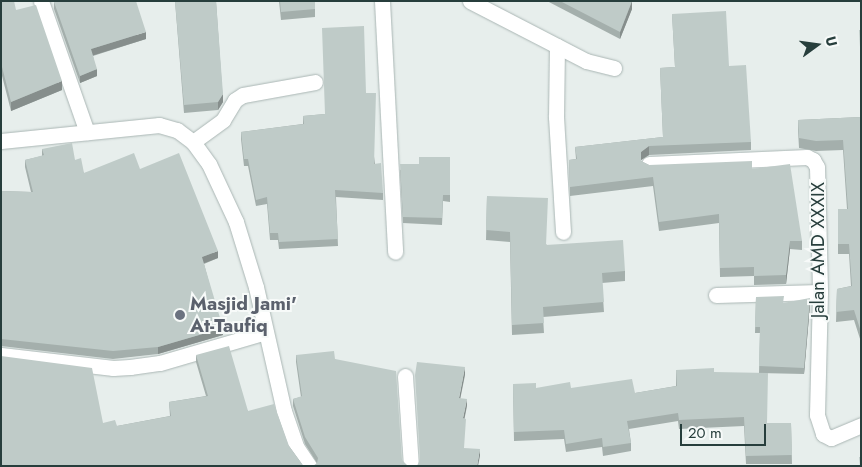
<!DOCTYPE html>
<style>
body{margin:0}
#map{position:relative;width:862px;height:467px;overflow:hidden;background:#e7eeec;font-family:Jost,sans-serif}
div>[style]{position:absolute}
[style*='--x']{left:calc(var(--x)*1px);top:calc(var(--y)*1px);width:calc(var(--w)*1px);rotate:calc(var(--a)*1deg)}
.roads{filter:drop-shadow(0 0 1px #aab6b4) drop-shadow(0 0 1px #aab6b4)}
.street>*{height:15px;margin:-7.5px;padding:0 7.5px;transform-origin:7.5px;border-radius:7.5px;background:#fff}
.wall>*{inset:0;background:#a4afac}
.shaded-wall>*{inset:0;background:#868e8c}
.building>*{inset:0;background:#bfcbc8}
.dots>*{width:14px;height:14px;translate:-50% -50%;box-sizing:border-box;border:2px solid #f7faf9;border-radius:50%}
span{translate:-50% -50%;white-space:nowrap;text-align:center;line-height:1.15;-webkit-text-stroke:4px #f7faf9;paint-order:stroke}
.street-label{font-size:19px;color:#273e3c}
.worship-label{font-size:19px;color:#5b616d;font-weight:700}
.left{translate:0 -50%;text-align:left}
.frame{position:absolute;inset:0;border:2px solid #273e3c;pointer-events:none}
.north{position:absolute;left:792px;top:20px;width:50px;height:50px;-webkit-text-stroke:4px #f7faf9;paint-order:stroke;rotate:76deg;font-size:14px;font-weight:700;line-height:20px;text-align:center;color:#273e3c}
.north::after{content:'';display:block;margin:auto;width:18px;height:22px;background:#273e3c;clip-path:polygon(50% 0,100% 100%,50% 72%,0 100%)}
.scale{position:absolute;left:680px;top:424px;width:86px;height:22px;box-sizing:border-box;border:2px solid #273e3c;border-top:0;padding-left:6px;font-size:15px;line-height:18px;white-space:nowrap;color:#273e3c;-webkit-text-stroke:4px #f7faf9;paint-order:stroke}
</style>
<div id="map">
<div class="roads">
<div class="street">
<i style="--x:41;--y:1;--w:139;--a:70.7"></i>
<i style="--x:382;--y:1;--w:251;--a:87"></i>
<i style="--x:470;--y:1;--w:131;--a:27.3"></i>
<i style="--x:586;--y:61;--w:29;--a:14"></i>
<i style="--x:557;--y:46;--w:71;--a:90.8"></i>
<i style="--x:556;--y:117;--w:115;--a:86.5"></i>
<i style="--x:1;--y:141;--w:159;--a:-5.8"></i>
<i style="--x:159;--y:125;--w:19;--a:16"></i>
<i style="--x:177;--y:130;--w:20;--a:37"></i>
<i style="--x:193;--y:142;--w:27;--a:54"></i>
<i style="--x:209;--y:164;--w:64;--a:65"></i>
<i style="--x:236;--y:222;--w:68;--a:72.9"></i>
<i style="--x:256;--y:287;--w:127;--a:77.3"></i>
<i style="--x:284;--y:411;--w:39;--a:71"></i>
<i style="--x:297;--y:448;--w:22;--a:56"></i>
<i style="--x:193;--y:142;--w:37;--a:-36"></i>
<i style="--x:223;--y:120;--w:23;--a:-59"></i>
<i style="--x:235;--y:100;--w:9;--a:-32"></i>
<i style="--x:243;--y:95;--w:73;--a:-10.2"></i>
<i style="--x:649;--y:164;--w:158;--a:-2.5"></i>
<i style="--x:807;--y:157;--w:7;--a:27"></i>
<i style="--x:813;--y:160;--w:8;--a:60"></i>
<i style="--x:817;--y:167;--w:125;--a:88.6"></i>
<i style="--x:820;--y:292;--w:123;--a:91.4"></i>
<i style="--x:817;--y:415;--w:20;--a:72"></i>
<i style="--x:823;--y:434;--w:9;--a:27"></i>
<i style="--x:831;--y:438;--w:33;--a:-23"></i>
<i style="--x:716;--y:295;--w:104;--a:-1.7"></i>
<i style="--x:1;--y:355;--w:113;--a:6.6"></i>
<i style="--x:113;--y:368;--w:17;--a:-3"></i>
<i style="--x:130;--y:367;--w:30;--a:-8"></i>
<i style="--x:160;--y:363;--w:110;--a:-16.3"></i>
<i style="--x:405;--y:376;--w:90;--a:86.2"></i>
</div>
</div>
<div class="wall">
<i style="clip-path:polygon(1px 1px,16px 10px,62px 90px,11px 111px,1px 72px)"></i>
<i style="clip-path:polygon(175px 1px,216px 1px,223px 102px,218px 110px,184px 113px)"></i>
<i style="clip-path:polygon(279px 1px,315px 1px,315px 17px,281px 20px)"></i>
<i style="clip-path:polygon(547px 1px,632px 1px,632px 9px,620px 39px)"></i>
<i style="clip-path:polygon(54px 2px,146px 39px,93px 56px,97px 76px,80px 83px,54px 9px)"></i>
<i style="clip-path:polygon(672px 14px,729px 66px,751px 142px,751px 150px,649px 155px,641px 160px,641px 161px,649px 165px,752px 169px,802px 241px,802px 250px,790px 249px,786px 284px,754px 285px,754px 276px,720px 277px,719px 223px,659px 231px,653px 186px,570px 196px,569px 160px,576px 159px,575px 147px,663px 137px,660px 68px,675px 67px)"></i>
<i style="clip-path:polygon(366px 93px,375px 164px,383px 193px,383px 200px,336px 197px,338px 246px,279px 249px,278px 240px,270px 240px,267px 204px,256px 206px,248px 166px,244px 166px,241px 139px,241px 132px,303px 124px,303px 116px,325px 114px)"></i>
<i style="clip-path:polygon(861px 117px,861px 342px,854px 320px,836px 322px,837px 289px,851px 286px,849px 254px,838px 254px,838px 209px,847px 209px,843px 150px,816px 151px,799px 148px,798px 130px,798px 120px)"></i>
<i style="clip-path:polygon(42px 149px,75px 160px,84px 173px,140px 169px,218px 258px,204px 264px,223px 335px,158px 354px,113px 359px,1px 346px,1px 191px,31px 192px,25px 167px,25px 160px,42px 156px)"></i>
<i style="clip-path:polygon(450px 157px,450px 202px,443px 201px,442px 225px,403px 223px,400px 170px,419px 164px)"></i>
<i style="clip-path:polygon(487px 196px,547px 245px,625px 271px,625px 281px,602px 283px,604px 312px,543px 317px,544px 333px,512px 335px,510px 242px,486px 240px)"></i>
<i style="clip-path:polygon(756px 297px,784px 303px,810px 305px,804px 374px,759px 373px,760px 333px,755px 333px)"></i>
<i style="clip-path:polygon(196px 355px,248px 411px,289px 446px,302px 464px,103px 423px,117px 426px,170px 416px,169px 402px,206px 396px,196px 362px)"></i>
<i style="clip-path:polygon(296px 355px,335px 359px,402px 460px,317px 463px,305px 444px,293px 406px,293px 399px,301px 397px,296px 362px)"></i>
<i style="clip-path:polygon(676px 370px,714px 372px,767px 423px,791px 423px,792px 464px,746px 464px,744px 426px,679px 429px,678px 421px,629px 429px,631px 443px,631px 451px,603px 456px,602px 447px,566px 452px,564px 439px,514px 441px,513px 384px,536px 388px,571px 388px,635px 393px,676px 386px)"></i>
</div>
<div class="shaded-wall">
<i style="clip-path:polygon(632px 1px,632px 9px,620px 39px,620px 32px)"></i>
<i style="clip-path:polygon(146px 32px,146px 39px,91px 56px,91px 49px)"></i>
<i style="clip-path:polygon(97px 69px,97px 76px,80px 83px,80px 76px)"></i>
<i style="clip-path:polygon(62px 81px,62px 90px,11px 111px,11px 102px)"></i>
<i style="clip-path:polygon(223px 94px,223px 102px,218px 110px,218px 102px)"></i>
<i style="clip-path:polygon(649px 146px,649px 155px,641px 160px,641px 152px)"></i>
<i style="clip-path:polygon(790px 241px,790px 249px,786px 284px,786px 275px)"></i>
<i style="clip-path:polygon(218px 251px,218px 258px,202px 264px,202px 257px)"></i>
<i style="clip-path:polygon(810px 298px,810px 305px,804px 374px,804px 368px)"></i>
<i style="clip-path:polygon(223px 328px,223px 335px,158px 354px,158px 347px)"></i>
<i style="clip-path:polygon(465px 367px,465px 375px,459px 405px,459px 398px)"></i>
<i style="clip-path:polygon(467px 399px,467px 406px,463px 426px,463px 418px)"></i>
<i style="clip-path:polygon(480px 449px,480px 456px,478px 466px,477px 466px)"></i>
</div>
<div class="building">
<i style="clip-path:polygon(1px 1px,14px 1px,16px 10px,36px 5px,62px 81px,11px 102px,1px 63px)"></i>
<i style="clip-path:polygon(57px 1px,136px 1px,146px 32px,91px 49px,97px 69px,80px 76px,54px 2px)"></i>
<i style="clip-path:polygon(175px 1px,216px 1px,223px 94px,218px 102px,184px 105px)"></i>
<i style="clip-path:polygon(280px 1px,315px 1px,315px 9px,281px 12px)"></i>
<i style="clip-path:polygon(560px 1px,632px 1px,620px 32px)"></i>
<i style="clip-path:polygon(726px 11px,729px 66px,746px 65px,751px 142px,649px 146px,641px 152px,641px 161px,649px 165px,752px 161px,752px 169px,790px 164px,802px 241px,790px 241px,786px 275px,754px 276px,754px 267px,720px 268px,719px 214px,659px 222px,653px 177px,570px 187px,569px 160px,577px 159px,575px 147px,663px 137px,660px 68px,675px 67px,672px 14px)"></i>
<i style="clip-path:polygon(364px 26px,366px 93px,376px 93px,374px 164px,381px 163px,383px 193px,335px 190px,338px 239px,279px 242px,278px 233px,270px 233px,267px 197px,256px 200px,248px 159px,244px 159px,241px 132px,304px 124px,303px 116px,325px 114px,322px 28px)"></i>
<i style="clip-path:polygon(859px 30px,861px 30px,861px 64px)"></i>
<i style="clip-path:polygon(861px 117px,861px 332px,854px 310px,836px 312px,837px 289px,852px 286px,849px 244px,838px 244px,838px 209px,848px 209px,843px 140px,816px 141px,799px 138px,798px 120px)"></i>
<i style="clip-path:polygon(72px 143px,75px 160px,81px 158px,84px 173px,134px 153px,140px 169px,179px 153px,218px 251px,202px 257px,223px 328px,158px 347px,113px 351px,1px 339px,1px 191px,33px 192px,25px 160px,44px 155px,42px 149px)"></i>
<i style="clip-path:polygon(419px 157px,450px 157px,450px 195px,443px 195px,442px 218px,403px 217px,400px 164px,419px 164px)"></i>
<i style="clip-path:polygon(487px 196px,548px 198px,546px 245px,623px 240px,625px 271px,602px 273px,604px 302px,543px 307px,544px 323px,512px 325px,510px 232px,486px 230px)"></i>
<i style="clip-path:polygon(784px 296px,783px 303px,810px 298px,804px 368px,759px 366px,760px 327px,755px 327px,756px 297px)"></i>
<i style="clip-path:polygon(229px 346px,248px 411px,274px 404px,289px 446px,302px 464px,304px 466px,1px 466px,1px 356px,92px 368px,103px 423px,115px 420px,117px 426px,171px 416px,169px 402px,208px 396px,196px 355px)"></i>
<i style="clip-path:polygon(334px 351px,335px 359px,396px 371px,402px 460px,408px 466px,313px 466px,317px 463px,318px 458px,305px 437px,293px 399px,302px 396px,296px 355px)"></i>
<i style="clip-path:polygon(417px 362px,465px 367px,459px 398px,467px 399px,463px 418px,466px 419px,464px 448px,480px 449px,477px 466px,417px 466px,420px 459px,415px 375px)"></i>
<i style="clip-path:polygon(714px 368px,714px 372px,768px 373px,767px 423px,791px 423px,792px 455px,746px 456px,744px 417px,679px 420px,678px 413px,627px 421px,631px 443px,603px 447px,602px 438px,566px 444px,564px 430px,514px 432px,513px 384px,536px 383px,536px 388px,570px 382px,571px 388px,632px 379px,635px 393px,677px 386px,676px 370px)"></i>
<i style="clip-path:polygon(859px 457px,861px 457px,861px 466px,860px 466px)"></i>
</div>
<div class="dots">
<i style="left:180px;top:315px;background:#6b7280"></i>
</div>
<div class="street-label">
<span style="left:818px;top:250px;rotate:-90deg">Jalan AMD XXXIX</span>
</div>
<div class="worship-label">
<span class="left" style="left:190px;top:315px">Masjid Jami'<br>At-Taufiq</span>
</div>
<div class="frame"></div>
<div class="north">U</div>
<div class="scale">20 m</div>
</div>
